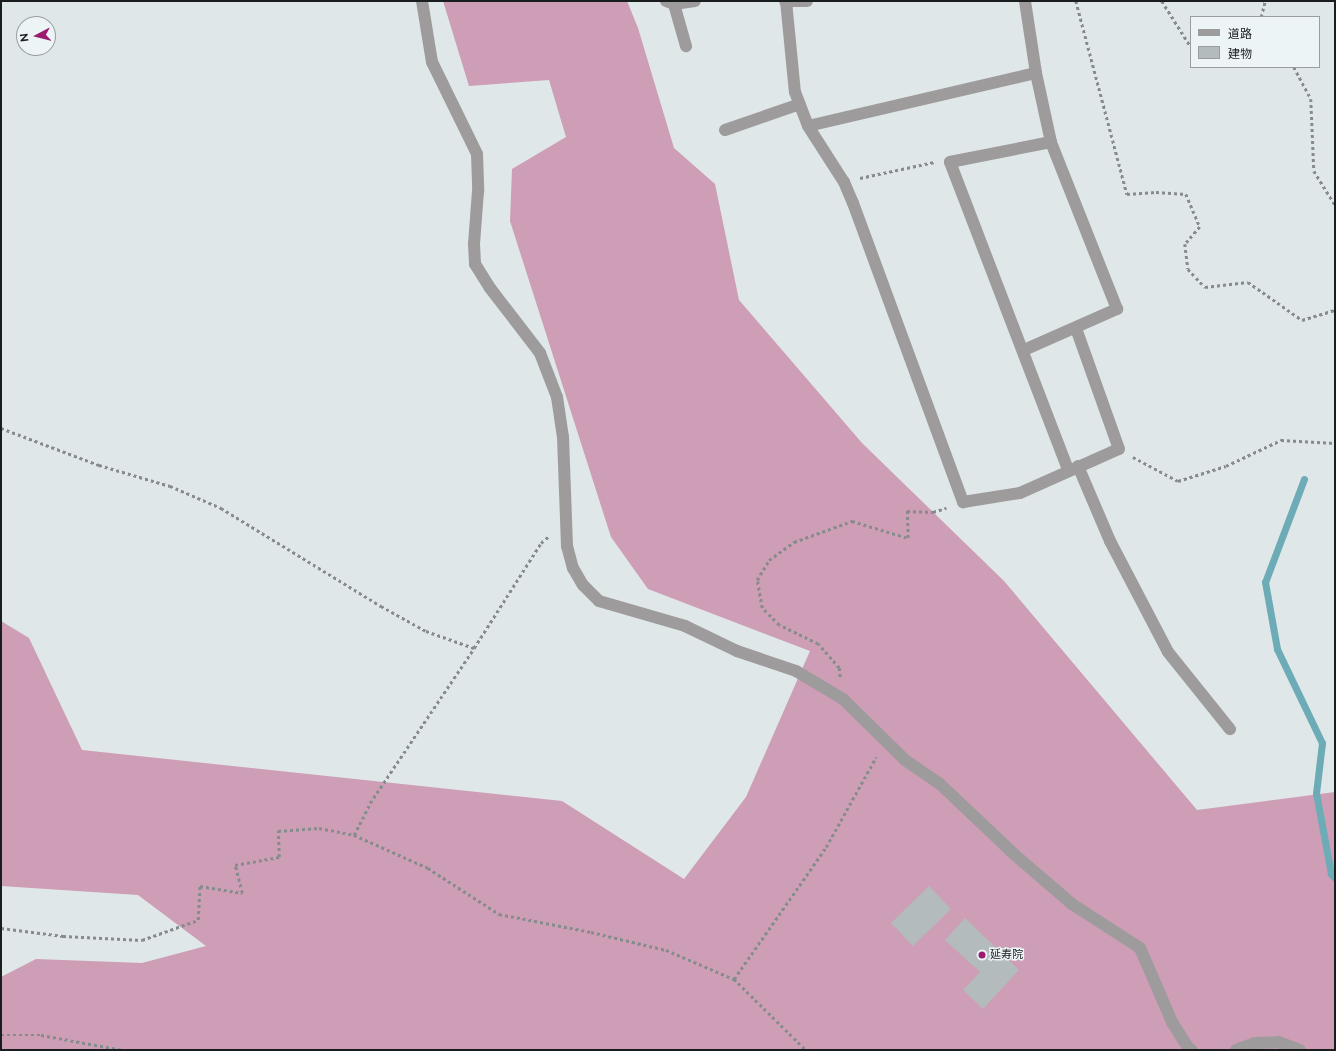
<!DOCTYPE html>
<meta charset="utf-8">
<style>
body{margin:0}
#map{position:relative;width:1336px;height:1051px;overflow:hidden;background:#dfe7e8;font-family:Raleway,"Noto Sans JP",sans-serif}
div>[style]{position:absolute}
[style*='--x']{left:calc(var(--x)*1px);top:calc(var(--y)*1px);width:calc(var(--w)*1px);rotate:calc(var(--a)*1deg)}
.forest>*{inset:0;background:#ce9db6}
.stream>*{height:7px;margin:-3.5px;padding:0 3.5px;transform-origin:3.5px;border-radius:3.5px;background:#6dacb7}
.building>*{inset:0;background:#b3bbbc}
.path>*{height:2.5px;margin-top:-1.25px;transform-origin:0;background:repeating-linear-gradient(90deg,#868c8d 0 3px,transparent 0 6px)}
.minor>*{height:12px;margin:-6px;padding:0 6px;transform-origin:6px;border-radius:6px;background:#9e9b9c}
.dots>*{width:11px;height:11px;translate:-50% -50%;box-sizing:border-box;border:2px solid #ecf4f6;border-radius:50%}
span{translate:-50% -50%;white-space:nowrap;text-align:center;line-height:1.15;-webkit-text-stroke:3px #ecf4f6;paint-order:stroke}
.poi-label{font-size:11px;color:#1a1d1e}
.left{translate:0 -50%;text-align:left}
.frame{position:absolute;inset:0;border:2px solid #1a1d1e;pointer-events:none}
.legend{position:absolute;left:1190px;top:16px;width:130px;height:52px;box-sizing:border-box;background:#ecf4f6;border:1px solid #989ea0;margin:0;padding:5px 7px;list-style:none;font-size:12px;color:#1a1d1e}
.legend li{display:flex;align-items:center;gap:8px;height:20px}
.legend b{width:20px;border:1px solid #989ea0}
.north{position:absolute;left:16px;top:16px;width:40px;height:40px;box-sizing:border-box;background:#ecf4f6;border:1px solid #989ea0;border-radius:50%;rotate:263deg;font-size:11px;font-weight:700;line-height:16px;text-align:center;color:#1a1d1e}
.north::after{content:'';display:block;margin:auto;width:14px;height:18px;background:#9c1b6f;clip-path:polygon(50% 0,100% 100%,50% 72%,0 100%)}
</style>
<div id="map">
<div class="forest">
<i style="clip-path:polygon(443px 1px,627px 1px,638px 28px,674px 148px,715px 184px,739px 300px,862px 443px,1004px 581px,1197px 810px,1335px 792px,1335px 1050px,1px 1050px,1px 977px,36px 959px,142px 963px,206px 946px,138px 895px,1px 886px,1px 621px,29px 638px,82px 750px,562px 801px,684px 879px,746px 797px,810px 651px,648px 589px,611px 537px,510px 221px,512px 169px,566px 137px,549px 80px,469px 86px)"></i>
</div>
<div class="stream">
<i style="--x:1304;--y:479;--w:110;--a:110.7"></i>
<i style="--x:1265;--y:582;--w:68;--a:79.8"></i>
<i style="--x:1277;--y:649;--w:104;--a:64.4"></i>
<i style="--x:1322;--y:743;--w:50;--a:96.8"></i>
<i style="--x:1316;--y:793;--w:82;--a:79.5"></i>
<i style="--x:1331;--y:874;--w:6;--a:45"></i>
</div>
<div class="building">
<i style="clip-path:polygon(929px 886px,951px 909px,913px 946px,891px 923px)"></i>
<i style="clip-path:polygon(965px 918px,1019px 970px,983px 1009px,963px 990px,980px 972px,945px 940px)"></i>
</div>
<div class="path">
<i style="--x:1076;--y:1;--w:200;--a:75.2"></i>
<i style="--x:1127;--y:194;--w:29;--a:-4"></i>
<i style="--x:1156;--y:192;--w:30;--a:4"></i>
<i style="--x:1186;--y:194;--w:36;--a:67"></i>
<i style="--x:1200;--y:227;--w:23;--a:131"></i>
<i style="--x:1185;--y:244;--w:25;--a:83"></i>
<i style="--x:1188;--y:269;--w:25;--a:47"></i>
<i style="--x:1205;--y:287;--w:43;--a:-6.6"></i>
<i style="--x:1248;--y:282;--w:66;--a:35.1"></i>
<i style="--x:1302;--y:320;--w:34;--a:-17"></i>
<i style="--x:1162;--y:1;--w:54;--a:57.8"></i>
<i style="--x:1261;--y:17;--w:16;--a:-76"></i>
<i style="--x:1294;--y:67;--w:36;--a:62"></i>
<i style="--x:1311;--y:99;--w:72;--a:87.6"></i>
<i style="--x:1314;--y:171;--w:39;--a:58"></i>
<i style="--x:860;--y:178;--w:76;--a:-12.2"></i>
<i style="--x:1;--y:428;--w:105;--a:20.7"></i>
<i style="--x:99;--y:465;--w:74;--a:16.5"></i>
<i style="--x:170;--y:486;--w:56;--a:23.3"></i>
<i style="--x:221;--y:508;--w:188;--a:31.5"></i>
<i style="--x:381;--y:606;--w:51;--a:29.1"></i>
<i style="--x:426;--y:631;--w:51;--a:19.5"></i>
<i style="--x:474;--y:648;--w:125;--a:-57.5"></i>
<i style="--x:541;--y:543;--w:11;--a:-41"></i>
<i style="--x:1133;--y:457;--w:51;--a:28.1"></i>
<i style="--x:1178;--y:481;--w:50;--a:-17.4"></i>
<i style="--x:1226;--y:466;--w:61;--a:-25.3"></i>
<i style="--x:1281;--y:440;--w:54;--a:3.2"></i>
<i style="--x:840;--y:677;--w:9;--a:-96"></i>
<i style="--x:839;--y:668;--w:32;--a:-131"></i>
<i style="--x:818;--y:644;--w:43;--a:-154"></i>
<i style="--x:779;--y:625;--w:24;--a:-135"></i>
<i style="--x:762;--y:608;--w:28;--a:-100"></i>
<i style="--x:757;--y:580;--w:23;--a:-59"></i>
<i style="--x:769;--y:560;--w:31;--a:-36"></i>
<i style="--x:794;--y:542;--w:62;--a:-19.9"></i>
<i style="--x:852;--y:521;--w:59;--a:16.9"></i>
<i style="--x:908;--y:538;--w:27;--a:-92"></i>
<i style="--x:907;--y:511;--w:26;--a:2"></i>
<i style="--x:933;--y:512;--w:14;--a:-17"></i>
<i style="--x:354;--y:835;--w:36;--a:-63"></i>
<i style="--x:370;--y:803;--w:187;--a:-56.1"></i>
<i style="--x:1;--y:928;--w:63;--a:7.4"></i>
<i style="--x:63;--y:936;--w:79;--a:2.9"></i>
<i style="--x:142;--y:940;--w:59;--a:-19.7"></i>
<i style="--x:198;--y:920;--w:34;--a:-87"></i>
<i style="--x:200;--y:886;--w:43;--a:9.5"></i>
<i style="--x:242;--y:893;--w:29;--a:-104"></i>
<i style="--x:235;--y:865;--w:45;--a:-10.3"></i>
<i style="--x:279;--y:857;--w:26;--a:-92"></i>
<i style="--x:278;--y:831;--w:41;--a:-4.2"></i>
<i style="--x:319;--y:828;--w:36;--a:11"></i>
<i style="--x:354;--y:835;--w:81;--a:24"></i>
<i style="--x:428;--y:868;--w:85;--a:32.9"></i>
<i style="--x:499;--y:914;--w:94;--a:11.1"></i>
<i style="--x:591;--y:932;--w:77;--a:13.5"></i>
<i style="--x:666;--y:950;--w:74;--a:23.1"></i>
<i style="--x:734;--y:979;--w:101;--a:44.6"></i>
<i style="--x:734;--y:979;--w:161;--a:-55.1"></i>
<i style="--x:826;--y:847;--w:103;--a:-60.9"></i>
<i style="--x:1;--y:1035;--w:40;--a:0"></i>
<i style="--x:41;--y:1035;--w:83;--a:10.4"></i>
</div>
<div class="minor">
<i style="--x:422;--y:1;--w:62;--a:80.7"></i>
<i style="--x:432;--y:62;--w:102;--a:63.9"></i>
<i style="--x:477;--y:154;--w:37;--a:88"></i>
<i style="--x:478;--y:191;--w:53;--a:94.3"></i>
<i style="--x:474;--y:244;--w:20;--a:87"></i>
<i style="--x:475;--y:264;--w:28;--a:58"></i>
<i style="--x:490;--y:288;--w:82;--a:52.4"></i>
<i style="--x:540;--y:353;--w:47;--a:68.9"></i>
<i style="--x:557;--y:397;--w:40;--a:81.5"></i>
<i style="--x:563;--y:437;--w:109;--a:87.9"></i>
<i style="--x:567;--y:546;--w:23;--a:75"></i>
<i style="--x:573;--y:568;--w:20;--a:60"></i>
<i style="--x:583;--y:585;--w:23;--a:45"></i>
<i style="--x:599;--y:601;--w:90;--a:16.2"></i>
<i style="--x:685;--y:626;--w:58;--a:25.7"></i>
<i style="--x:737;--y:651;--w:62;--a:18.7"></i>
<i style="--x:796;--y:671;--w:55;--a:30.8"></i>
<i style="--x:843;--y:699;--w:87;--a:44.5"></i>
<i style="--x:905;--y:760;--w:42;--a:34.4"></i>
<i style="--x:940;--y:784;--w:103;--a:43.4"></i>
<i style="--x:1015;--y:855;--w:75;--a:40.7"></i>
<i style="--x:1072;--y:904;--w:81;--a:32.9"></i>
<i style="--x:1140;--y:948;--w:81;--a:66.6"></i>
<i style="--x:1172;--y:1022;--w:31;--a:58"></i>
<i style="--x:1188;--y:1048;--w:4;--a:27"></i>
<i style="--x:666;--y:1;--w:9;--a:21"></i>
<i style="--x:674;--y:4;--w:21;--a:-8"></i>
<i style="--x:785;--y:1;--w:22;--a:0"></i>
<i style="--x:786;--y:1;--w:91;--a:84.4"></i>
<i style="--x:795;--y:92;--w:36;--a:69"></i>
<i style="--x:808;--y:126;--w:67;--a:57.3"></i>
<i style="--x:844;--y:182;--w:23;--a:67"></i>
<i style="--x:853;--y:203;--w:319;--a:69.8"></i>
<i style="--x:963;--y:502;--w:58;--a:-9"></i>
<i style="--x:1020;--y:493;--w:108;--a:-24"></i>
<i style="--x:1119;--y:449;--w:128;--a:-109.6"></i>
<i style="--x:674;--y:4;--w:44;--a:74.1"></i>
<i style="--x:808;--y:126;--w:234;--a:-13.1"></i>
<i style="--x:725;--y:130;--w:79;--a:-19.1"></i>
<i style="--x:1051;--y:142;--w:103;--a:168.8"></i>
<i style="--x:950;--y:162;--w:330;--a:69"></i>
<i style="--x:1024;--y:350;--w:102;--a:-23.8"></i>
<i style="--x:1117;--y:309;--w:180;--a:-111.6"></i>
<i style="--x:1051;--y:142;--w:71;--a:-102.3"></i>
<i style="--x:1036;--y:73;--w:73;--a:-98.7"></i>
<i style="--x:1078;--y:466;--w:82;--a:66.9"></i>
<i style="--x:1110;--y:541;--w:125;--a:62.4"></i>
<i style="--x:1168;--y:652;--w:99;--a:51.2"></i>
<i style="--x:1236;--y:1050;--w:20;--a:-20"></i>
<i style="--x:1255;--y:1043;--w:23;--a:-2"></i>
<i style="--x:1278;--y:1042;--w:23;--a:20"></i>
</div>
<div class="dots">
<i style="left:982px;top:955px;background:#9c1b6f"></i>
</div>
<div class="poi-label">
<span class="left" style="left:990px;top:955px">延寿院</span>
</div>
<div class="frame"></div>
<ul class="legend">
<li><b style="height:5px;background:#9e9b9c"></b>道路</li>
<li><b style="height:11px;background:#b3bbbc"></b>建物</li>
</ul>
<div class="north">N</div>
</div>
